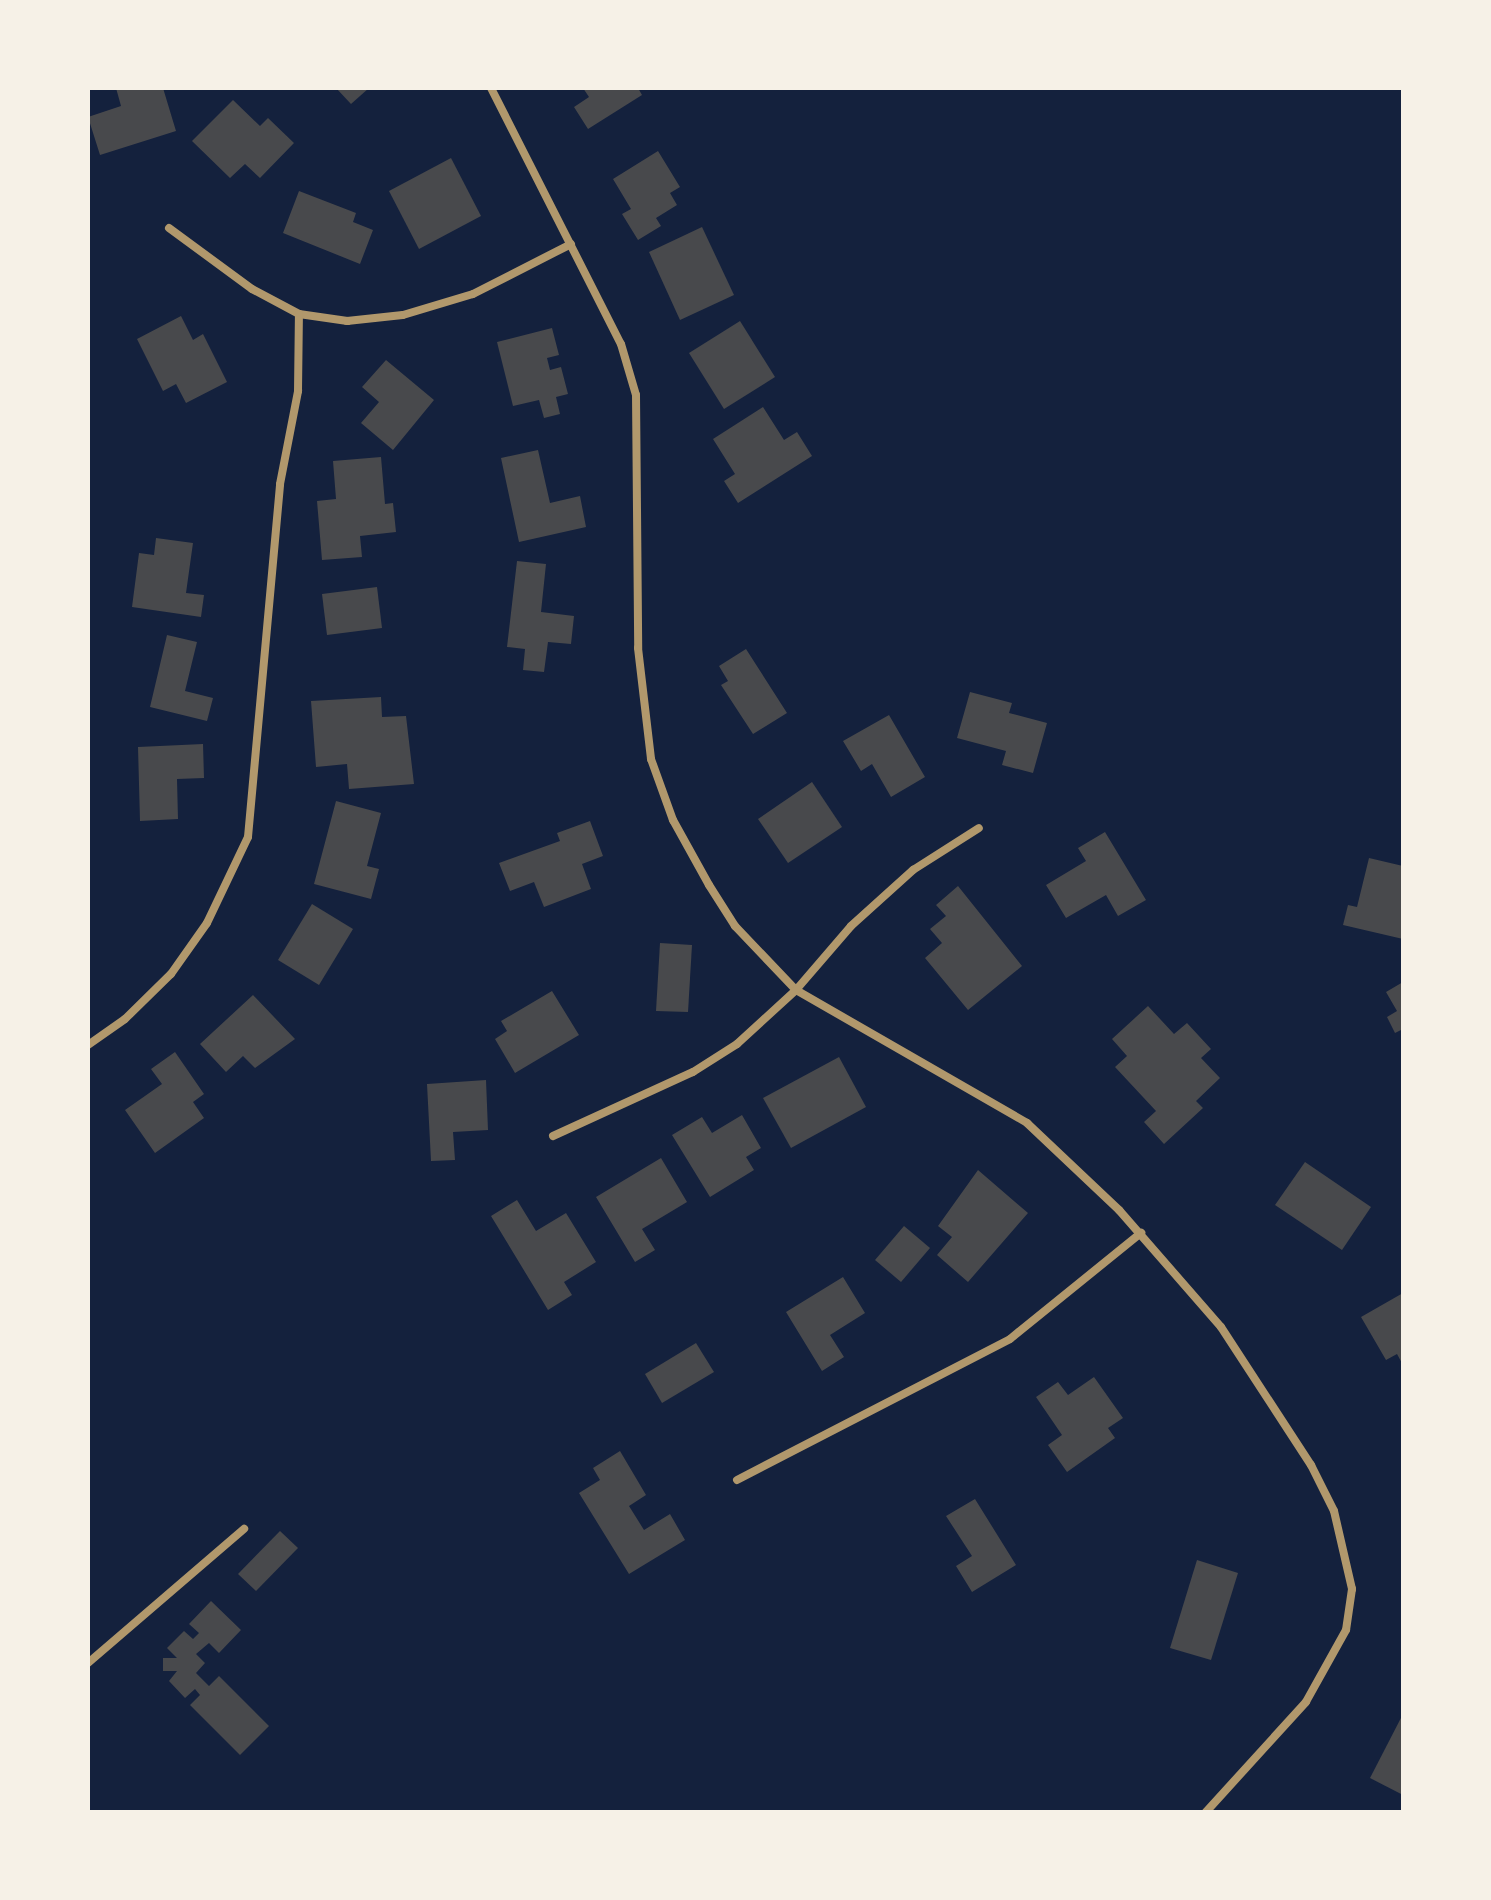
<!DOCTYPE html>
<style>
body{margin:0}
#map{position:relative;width:1491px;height:1900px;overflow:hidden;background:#14213d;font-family:"Space Grotesk",sans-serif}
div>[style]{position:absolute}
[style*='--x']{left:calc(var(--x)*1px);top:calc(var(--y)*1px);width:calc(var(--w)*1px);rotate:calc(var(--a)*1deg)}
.building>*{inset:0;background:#48494c}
.minor>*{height:8px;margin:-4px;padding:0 4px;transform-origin:4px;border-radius:4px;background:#b1986c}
span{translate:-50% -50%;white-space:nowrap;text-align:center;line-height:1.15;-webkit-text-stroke:8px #f6f1e7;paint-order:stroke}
.frame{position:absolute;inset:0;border:90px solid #f6f1e7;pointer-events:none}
</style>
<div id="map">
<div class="building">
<i style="clip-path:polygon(116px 88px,163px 88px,176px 131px,100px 155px,88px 117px,121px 106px)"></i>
<i style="clip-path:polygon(336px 88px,369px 88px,351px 104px)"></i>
<i style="clip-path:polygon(583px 88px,638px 88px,642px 95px,588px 129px,574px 107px,589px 97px)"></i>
<i style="clip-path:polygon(233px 100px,260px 126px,268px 118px,294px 143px,260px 178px,245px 164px,230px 178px,192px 141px)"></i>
<i style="clip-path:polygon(658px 151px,680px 187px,670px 193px,677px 205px,656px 218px,661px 226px,638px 240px,622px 214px,631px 209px,613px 179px)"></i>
<i style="clip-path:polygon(451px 158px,481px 216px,419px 249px,389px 191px)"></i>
<i style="clip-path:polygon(299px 191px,356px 213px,353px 222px,373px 230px,360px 264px,283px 233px)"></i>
<i style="clip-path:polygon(702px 227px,734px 295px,680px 320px,649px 252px)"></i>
<i style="clip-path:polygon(181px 316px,193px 340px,203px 334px,227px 382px,186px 403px,176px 384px,163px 391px,137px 339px)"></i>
<i style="clip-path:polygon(740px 321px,775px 377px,724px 409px,689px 353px)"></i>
<i style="clip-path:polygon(552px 328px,559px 355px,547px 358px,550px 370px,561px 367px,568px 394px,556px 397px,560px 414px,544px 418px,539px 400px,513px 406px,497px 342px)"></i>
<i style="clip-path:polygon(386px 360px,434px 400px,393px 450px,361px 423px,379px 402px,362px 387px)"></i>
<i style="clip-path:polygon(763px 407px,784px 440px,797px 432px,812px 456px,738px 503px,724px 481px,735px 474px,713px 439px)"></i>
<i style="clip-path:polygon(538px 450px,550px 503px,580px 496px,586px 527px,519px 542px,501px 458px)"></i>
<i style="clip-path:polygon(381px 457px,385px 504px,393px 503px,396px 532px,360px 536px,362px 557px,322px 560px,317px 501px,336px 499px,333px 461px)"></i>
<i style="clip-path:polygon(156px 538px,193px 543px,186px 593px,204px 595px,201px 617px,132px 607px,139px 553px,154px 555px)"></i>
<i style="clip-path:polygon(517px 561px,546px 564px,541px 612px,574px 616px,571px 644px,548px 642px,544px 672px,523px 670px,525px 649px,507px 647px)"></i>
<i style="clip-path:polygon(377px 587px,382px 628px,327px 635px,322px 594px)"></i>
<i style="clip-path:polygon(167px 635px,197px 642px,185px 691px,213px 698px,207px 721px,150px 707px)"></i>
<i style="clip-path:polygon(746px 649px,787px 713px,753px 734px,721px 685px,728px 681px,719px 666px)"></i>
<i style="clip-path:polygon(970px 692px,1012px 703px,1009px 713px,1047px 723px,1033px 773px,1002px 765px,1006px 751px,957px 738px)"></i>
<i style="clip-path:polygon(381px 697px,382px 717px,406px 716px,414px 784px,349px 789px,347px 764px,316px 767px,311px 701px)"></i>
<i style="clip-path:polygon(889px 715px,925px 777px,891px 797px,872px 764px,861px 771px,843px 741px)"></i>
<i style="clip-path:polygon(203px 744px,204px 778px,177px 779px,178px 819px,140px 821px,138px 747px)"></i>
<i style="clip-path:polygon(812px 782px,842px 827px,788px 863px,758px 819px)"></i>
<i style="clip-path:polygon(336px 801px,381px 813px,367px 866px,379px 869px,371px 899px,314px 884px)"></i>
<i style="clip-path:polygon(590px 821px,603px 856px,582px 864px,591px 889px,544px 907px,534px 882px,510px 891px,499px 863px,560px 841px,557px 833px)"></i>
<i style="clip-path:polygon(1105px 832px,1146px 900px,1118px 916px,1106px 895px,1066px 918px,1046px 885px,1086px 861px,1078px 848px)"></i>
<i style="clip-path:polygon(1369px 858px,1403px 866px,1403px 939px,1343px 925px,1348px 905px,1357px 907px)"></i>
<i style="clip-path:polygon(958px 886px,1022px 966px,968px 1010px,925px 958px,942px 943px,930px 929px,946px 916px,936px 905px)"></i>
<i style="clip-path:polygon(312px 904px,353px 929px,319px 985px,278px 960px)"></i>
<i style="clip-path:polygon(660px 943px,692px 945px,688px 1012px,656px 1011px)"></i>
<i style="clip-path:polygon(1403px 982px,1403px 1029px,1395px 1033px,1387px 1017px,1397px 1011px,1386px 992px)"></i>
<i style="clip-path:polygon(552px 991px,579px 1035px,515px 1073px,495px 1039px,507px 1031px,501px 1021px)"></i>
<i style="clip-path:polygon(253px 995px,295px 1039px,255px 1068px,243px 1056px,226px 1072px,200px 1044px)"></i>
<i style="clip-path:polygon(1148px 1006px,1174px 1034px,1187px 1023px,1211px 1049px,1201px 1058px,1220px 1078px,1196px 1101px,1203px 1108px,1164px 1144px,1144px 1122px,1156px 1111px,1115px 1067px,1127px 1056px,1112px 1039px)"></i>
<i style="clip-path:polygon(175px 1052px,204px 1094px,193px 1102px,204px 1118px,155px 1153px,125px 1110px,162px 1084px,151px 1069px)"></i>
<i style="clip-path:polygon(839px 1057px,866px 1107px,791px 1148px,763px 1098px)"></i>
<i style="clip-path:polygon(486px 1080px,488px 1130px,453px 1132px,455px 1160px,431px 1161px,427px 1084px)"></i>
<i style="clip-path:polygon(742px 1115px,761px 1148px,746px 1157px,754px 1170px,710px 1197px,672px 1135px,702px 1117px,712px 1133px)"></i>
<i style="clip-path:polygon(661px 1158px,687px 1202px,642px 1229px,655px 1250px,635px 1262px,596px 1197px)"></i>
<i style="clip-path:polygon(1305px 1162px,1371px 1207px,1342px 1250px,1275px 1205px)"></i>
<i style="clip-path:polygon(978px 1170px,1028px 1213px,968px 1282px,937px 1255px,952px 1237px,938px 1226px)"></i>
<i style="clip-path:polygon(517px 1200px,536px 1231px,566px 1213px,596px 1262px,564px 1282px,572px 1295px,548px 1310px,491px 1216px)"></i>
<i style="clip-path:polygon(904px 1226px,930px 1248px,901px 1282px,875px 1260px)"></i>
<i style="clip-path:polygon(843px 1277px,865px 1313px,830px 1335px,844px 1357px,822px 1371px,786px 1312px)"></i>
<i style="clip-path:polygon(1403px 1293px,1403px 1365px,1397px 1354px,1386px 1360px,1361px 1317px)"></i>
<i style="clip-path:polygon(696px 1343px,714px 1372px,662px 1403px,645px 1374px)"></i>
<i style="clip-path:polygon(1094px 1377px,1123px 1418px,1108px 1428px,1115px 1438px,1067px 1472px,1048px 1445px,1062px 1435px,1036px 1397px,1058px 1382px,1068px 1395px)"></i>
<i style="clip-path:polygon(620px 1451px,646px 1495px,629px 1506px,644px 1530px,670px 1514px,685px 1540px,629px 1574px,579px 1493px,600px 1480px,593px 1468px)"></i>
<i style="clip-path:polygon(975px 1499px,1016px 1565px,972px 1592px,956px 1566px,972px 1556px,946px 1516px)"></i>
<i style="clip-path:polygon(280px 1531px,298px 1548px,256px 1591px,238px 1574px)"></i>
<i style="clip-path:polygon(1197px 1560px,1238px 1573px,1211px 1660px,1170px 1648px)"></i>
<i style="clip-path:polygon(211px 1601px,241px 1630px,219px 1653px,209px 1643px,196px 1654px,205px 1663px,196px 1673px,209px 1686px,219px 1676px,269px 1726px,240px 1755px,190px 1705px,200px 1695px,195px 1689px,185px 1698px,169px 1681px,177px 1671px,163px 1671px,163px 1658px,177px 1658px,167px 1648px,184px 1631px,193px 1639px,199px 1633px,189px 1624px)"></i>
<i style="clip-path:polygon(1403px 1714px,1403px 1795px,1370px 1778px)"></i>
</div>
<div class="minor">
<i style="--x:491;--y:88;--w:287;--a:63.1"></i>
<i style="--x:621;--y:344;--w:53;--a:73.6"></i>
<i style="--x:636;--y:395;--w:253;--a:89.5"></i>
<i style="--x:638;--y:648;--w:112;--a:83.3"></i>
<i style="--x:651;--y:759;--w:65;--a:70.2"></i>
<i style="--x:673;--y:820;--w:74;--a:61"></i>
<i style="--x:709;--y:885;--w:49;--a:57.6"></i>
<i style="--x:735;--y:926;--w:88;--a:46.4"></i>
<i style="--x:796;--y:990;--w:267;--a:29.9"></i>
<i style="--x:1027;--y:1123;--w:127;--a:43.4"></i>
<i style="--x:1119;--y:1210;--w:155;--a:48.9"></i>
<i style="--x:1221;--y:1327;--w:165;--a:56.9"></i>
<i style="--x:1311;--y:1465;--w:51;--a:63.4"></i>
<i style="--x:1334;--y:1511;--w:80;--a:77"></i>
<i style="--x:1352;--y:1589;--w:41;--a:98.3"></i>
<i style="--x:1346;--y:1630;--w:82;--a:119.1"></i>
<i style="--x:1306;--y:1702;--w:149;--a:132.3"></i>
<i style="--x:169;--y:228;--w:103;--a:36.3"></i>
<i style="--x:252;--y:289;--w:53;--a:28"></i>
<i style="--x:299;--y:314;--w:49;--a:8.3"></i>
<i style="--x:347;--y:321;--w:56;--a:-6.1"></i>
<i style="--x:403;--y:315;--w:73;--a:-16.7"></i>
<i style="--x:473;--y:294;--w:110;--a:-27"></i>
<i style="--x:88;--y:1045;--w:45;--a:-35.1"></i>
<i style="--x:125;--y:1019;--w:64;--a:-44.4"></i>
<i style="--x:171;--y:974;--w:62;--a:-54.8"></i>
<i style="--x:207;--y:923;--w:95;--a:-64.5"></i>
<i style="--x:248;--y:837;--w:354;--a:-84.8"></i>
<i style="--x:280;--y:484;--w:95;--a:-79"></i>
<i style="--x:298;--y:391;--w:77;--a:-89.3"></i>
<i style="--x:553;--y:1136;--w:154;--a:-24.6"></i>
<i style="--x:693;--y:1072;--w:52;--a:-32.5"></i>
<i style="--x:737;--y:1044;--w:80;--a:-42.5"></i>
<i style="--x:796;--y:990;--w:84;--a:-49.3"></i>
<i style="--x:851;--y:926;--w:84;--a:-42.1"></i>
<i style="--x:913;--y:870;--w:78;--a:-32.5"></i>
<i style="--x:737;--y:1480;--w:307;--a:-27.3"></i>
<i style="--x:1010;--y:1339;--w:169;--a:-39"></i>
<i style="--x:88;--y:1663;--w:206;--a:-40.7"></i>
</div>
<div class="frame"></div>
</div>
